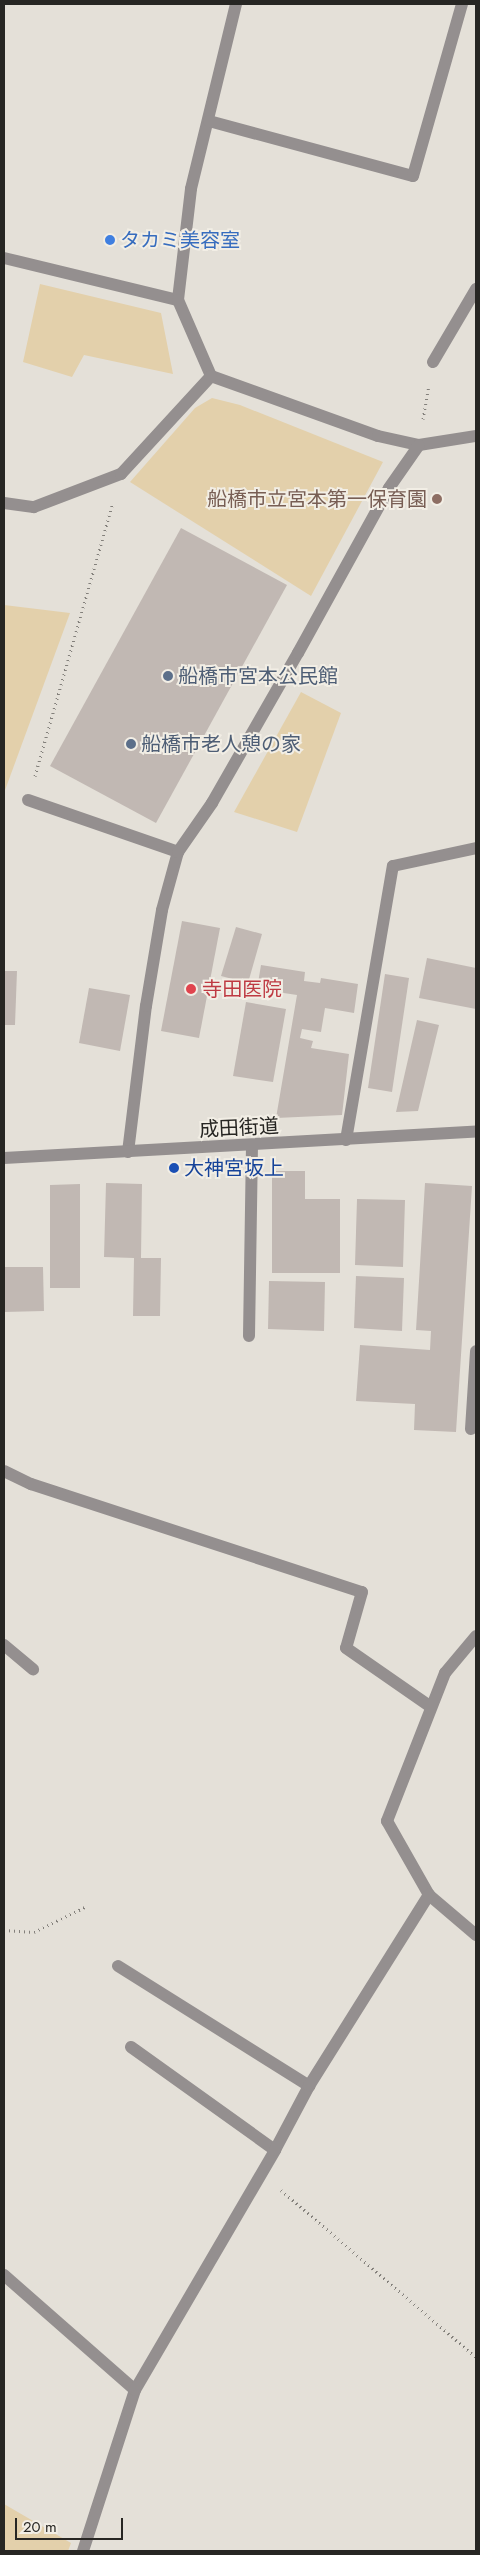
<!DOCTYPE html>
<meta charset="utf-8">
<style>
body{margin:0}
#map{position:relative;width:480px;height:2555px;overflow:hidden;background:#e4e0d8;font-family:Jost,"Noto Sans JP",sans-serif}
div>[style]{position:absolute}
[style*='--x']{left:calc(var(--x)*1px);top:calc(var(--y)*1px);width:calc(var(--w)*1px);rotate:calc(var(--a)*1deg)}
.green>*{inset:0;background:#e3d0ab}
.building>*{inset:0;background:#c1b8b3}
.path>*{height:3px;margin-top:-1.5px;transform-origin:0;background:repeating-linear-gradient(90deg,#83807b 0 1px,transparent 0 5px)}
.service>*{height:12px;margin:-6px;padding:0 6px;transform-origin:6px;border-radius:6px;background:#948f8f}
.minor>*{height:12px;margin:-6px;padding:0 6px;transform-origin:6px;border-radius:6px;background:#948f8f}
.tertiary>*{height:12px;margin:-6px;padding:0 6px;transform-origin:6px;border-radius:6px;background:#948f8f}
.dots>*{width:14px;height:14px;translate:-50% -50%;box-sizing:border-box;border:2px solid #f2eee5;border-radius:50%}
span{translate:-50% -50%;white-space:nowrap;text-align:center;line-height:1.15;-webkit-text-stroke:4px #f2eee5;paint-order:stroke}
.shop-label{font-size:20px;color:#366cbe}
.left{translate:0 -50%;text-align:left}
.education-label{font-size:20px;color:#785e54}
.right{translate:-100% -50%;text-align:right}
.service-label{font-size:20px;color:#4e5e75}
.health-label{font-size:20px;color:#be3a42}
.street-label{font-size:20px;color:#272623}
.transit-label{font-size:20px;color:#164399}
.frame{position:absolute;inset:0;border:5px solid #272623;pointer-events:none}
.scale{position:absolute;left:15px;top:2518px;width:108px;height:22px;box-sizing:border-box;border:2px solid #272623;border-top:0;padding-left:6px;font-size:15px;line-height:18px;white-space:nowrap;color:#272623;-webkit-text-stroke:4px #f2eee5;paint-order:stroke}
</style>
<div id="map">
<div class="green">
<i style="clip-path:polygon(40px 284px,161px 313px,173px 374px,84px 355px,72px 377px,23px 362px)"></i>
<i style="clip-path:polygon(212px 398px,240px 405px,383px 462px,311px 596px,130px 482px,195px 408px)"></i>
<i style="clip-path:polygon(4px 605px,70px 613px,4px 793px)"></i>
<i style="clip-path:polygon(301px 692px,341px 713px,297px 832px,234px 812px)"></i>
<i style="clip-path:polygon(4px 2504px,71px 2543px,68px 2551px,4px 2551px)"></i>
</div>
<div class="building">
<i style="clip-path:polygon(181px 528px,287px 585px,156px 823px,50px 766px)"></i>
<i style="clip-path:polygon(182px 921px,220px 928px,199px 1038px,161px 1031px)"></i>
<i style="clip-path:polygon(236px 927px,262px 934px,248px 983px,221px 976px)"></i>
<i style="clip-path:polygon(427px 958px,476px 968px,476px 1009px,419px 998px)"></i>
<i style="clip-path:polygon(261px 965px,305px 972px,304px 981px,320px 983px,321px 978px,358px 984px,354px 1013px,325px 1008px,321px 1032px,302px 1029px,300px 1038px,313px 1041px,311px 1048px,349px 1054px,342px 1115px,276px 1118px,297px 995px,257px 989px)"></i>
<i style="clip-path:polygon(4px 971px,17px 971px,15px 1025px,4px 1025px)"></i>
<i style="clip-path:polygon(385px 974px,409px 978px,392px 1092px,368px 1088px)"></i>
<i style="clip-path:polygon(89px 988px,130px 995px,120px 1051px,79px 1043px)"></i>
<i style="clip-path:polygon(246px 1002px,286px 1009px,273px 1082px,233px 1076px)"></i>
<i style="clip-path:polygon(417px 1020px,439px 1025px,418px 1111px,396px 1112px)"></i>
<i style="clip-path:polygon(272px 1171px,305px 1171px,305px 1199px,340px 1199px,340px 1273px,272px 1273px)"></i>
<i style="clip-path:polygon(106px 1183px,142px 1184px,141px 1258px,161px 1258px,160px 1316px,133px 1316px,134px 1258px,104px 1257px)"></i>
<i style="clip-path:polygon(425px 1183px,472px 1186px,456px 1432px,414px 1430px,415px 1404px,356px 1401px,360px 1345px,430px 1350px,431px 1331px,416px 1330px)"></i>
<i style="clip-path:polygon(80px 1184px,80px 1288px,50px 1288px,50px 1185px)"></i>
<i style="clip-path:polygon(357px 1199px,405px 1200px,403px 1267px,355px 1265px)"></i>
<i style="clip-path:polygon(4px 1267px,43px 1267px,44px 1311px,4px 1312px)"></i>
<i style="clip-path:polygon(356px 1276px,404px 1278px,402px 1331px,354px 1328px)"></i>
<i style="clip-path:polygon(269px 1281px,325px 1282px,324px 1331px,268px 1329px)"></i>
</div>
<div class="path">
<i style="--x:423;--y:419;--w:34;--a:-80"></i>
<i style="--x:35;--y:776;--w:284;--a:-74.1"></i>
<i style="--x:4;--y:1930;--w:30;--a:4"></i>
<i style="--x:34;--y:1932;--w:57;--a:-26.1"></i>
<i style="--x:281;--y:2190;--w:257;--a:40.6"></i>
</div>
<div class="service">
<i style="--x:4;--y:258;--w:179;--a:13.6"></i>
<i style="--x:433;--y:362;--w:85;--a:-59.5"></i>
<i style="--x:28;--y:800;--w:159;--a:19.1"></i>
<i style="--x:346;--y:1140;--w:278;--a:-80.3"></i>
<i style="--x:393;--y:866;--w:85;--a:-12.2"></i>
<i style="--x:249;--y:1336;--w:190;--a:-89.1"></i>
<i style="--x:471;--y:1429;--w:78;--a:-86.3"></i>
<i style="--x:362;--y:1592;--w:58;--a:105.9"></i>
<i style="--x:346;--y:1648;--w:103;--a:34.8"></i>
<i style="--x:4;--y:1645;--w:38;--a:40"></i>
<i style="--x:118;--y:1966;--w:226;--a:32.1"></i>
<i style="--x:131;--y:2047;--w:177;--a:35.6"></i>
</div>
<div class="minor">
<i style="--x:236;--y:4;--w:190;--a:103.7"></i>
<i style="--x:191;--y:189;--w:112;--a:96.7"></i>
<i style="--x:178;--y:300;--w:83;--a:66.5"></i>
<i style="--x:211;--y:376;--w:177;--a:19.8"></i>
<i style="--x:378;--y:436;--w:42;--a:12.4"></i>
<i style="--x:419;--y:445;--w:58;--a:-9"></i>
<i style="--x:209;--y:121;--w:211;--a:15.1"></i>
<i style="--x:413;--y:176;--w:179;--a:-74.1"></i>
<i style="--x:4;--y:503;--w:30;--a:8"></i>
<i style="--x:34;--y:507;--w:93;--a:-20.8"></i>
<i style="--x:121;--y:474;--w:133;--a:-47.4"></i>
<i style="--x:128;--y:1152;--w:147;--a:-83"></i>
<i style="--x:146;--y:1006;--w:97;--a:-80.5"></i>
<i style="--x:162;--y:910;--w:60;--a:-74.6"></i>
<i style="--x:178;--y:852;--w:60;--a:-55.2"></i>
<i style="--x:212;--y:803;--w:173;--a:-60.2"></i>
<i style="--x:298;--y:653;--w:188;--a:-61.1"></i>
<i style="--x:389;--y:488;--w:52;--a:-55.1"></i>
<i style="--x:4;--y:1471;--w:30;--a:26"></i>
<i style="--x:31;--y:1484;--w:348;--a:18.1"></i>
<i style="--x:476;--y:1636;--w:48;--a:130"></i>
<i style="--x:445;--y:1673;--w:159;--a:111.4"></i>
<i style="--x:387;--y:1821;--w:85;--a:60.4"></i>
<i style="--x:429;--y:1895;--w:62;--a:40.4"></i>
<i style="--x:4;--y:2275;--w:174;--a:41.3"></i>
<i style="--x:83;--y:2551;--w:169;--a:-72.1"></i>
<i style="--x:135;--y:2390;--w:278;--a:-59.7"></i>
<i style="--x:275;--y:2150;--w:72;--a:-62"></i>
<i style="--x:309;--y:2086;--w:226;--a:-57.9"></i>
</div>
<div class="tertiary">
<i style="--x:4;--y:1158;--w:473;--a:-3.2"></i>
</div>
<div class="dots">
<i style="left:110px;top:240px;background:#3f7fe0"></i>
<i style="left:437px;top:499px;background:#8d6e63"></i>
<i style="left:168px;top:676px;background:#5c6f8a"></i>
<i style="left:131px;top:744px;background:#5c6f8a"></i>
<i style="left:191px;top:989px;background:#e0444e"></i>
<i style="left:174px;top:1168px;background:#1a4fb4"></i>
</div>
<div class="shop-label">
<span class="left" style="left:120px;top:240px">タカミ美容室</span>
</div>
<div class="education-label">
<span class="right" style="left:427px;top:499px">船橋市立宮本第一保育園</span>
</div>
<div class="service-label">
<span class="left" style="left:178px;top:676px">船橋市宮本公民館</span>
<span class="left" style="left:141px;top:744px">船橋市老人憩の家</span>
</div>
<div class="health-label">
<span class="left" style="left:202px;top:989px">寺田医院</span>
</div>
<div class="street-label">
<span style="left:239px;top:1128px;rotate:-3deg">成田街道</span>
</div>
<div class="transit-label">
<span class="left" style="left:184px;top:1168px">大神宮坂上</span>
</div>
<div class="frame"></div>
<div class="scale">20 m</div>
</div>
